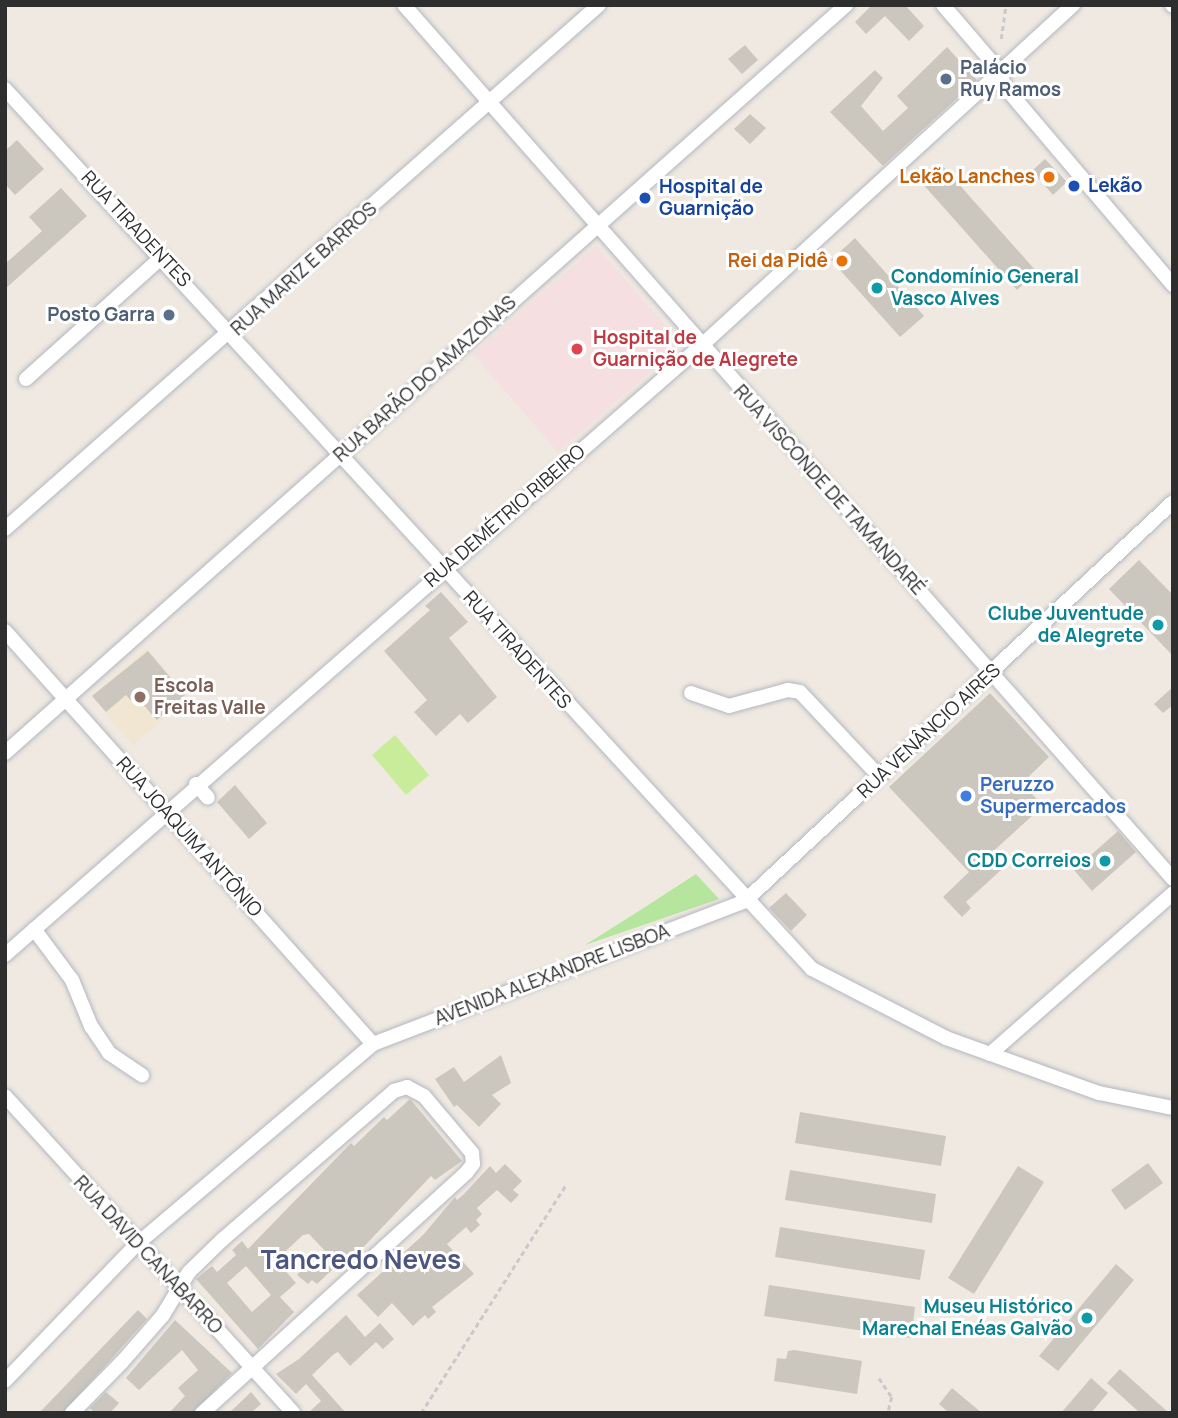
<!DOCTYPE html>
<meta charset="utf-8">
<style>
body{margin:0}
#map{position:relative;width:1178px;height:1418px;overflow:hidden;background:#efe9e1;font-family:Manrope,sans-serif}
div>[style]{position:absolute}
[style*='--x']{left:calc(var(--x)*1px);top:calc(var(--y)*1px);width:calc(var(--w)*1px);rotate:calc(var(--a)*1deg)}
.education>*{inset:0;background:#f0e6d1}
.medical>*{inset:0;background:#f5dfe0}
.green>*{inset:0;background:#b6e59e}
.pitch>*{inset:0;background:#c9ec9a}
.building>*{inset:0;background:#cbc7bf}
.path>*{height:2.5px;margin-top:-1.25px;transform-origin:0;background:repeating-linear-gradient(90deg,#c9c9c9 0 5px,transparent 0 8.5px)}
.roads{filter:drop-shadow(0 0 2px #b4b7c1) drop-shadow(0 0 2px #b4b7c1)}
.minor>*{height:14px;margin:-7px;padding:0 7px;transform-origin:7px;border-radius:7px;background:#fff}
.dots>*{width:19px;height:19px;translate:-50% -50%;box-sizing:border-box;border:4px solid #fff;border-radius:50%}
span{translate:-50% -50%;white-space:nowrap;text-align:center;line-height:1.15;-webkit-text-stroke:6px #fff;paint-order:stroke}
.service-label{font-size:19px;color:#4e5e75;font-weight:700}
.left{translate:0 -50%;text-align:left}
.right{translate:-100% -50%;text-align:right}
.food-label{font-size:19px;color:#c56008;font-weight:700}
.transit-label{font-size:19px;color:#164399;font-weight:700}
.street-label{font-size:19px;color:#2e2e2e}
.culture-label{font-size:19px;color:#0d838f;font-weight:700}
.health-label{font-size:19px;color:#be3a42;font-weight:700}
.education-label{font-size:19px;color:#785e54;font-weight:700}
.shop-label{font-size:19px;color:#366cbe;font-weight:700}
.district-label{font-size:26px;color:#4d5680;font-weight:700}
.frame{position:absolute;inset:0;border:7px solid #2e2e2e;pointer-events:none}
</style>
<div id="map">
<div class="education">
<i style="clip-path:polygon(147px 648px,189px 697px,133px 745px,91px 696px)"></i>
</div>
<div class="medical">
<i style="clip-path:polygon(596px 246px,682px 344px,558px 452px,473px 354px)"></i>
</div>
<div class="green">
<i style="clip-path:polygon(696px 874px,719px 899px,585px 945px,639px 911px)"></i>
</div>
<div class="pitch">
<i style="clip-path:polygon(395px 735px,429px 775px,406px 795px,372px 755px)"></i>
</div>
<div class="building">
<i style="clip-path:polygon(872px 5px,905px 5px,924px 26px,909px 41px,885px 16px,866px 34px,855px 22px)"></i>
<i style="clip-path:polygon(745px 45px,758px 60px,742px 74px,728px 59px)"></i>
<i style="clip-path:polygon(947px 47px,977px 80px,883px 166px,830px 112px,875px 70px,883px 78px,861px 106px,883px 131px,908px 108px,897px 96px)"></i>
<i style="clip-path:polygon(750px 114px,766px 128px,750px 144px,734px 129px)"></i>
<i style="clip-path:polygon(17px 140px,44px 169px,15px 195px,5px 184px,5px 151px)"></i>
<i style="clip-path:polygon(1045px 159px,1067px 182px,1053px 195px,1032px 171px)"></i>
<i style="clip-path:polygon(941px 164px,1037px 272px,1017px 290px,921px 182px)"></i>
<i style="clip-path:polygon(61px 188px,87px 216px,5px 289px,5px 264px,42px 231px,29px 217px)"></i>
<i style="clip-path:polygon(855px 238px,924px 316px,900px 337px,831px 260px)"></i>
<i style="clip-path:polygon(1139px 560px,1173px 595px,1173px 656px,1109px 589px)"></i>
<i style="clip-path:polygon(441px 592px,468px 622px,449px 638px,497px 697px,468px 723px,460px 714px,436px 736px,414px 712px,427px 700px,384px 651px,430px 610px,425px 606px)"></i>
<i style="clip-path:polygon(148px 651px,185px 695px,157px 720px,139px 700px,134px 704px,126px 695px,106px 712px,92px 696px)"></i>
<i style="clip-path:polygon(1173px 687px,1173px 705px,1163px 713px,1154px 704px)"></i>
<i style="clip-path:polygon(990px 693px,1049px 757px,1022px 783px,1043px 806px,988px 856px,1001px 870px,966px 902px,971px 908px,962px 917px,943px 897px,969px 872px,889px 787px)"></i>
<i style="clip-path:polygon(235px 785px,267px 823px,249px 839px,217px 802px)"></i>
<i style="clip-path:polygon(1118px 831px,1136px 852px,1092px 891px,1074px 870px)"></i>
<i style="clip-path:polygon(786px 893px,807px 915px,791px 931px,769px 908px)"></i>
<i style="clip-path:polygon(501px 1055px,511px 1083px,492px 1095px,501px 1104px,479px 1127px,457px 1105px,454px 1107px,435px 1079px,454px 1067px,464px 1082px)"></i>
<i style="clip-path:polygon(evenodd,410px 1099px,462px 1161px,435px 1180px,431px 1176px,355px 1256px,351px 1252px,317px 1284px,312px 1280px,308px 1284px,297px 1275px,305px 1266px,309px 1270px,325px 1251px,309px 1234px,303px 1235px,276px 1260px,296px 1283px,280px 1297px,294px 1312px,258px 1349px,196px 1279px,212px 1266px,217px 1272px,236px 1255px,232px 1250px,242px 1241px,248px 1249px,351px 1143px,354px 1146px,384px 1117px,387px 1120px,410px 1099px,246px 1266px,271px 1295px,252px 1312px,227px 1283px,246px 1266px)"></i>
<i style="clip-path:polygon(800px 1112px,946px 1136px,941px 1166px,795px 1143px)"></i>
<i style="clip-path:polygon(1148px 1163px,1163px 1183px,1125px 1210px,1111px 1190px)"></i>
<i style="clip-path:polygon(505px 1164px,522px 1181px,513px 1190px,519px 1195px,511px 1203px,497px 1190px,477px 1208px,482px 1214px,476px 1220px,480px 1225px,471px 1233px,466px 1227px,447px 1244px,474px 1274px,432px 1307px,436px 1312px,428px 1319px,425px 1315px,413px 1326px,392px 1303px,378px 1317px,357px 1295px,423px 1235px,455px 1197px,457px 1200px,464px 1194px,490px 1166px,496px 1173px)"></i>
<i style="clip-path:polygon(1018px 1166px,1044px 1182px,974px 1294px,948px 1278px)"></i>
<i style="clip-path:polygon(790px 1170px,936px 1194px,932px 1223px,785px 1200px)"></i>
<i style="clip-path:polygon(780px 1227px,925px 1250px,920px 1280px,775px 1257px)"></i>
<i style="clip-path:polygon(1116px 1264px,1134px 1280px,1058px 1371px,1039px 1356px)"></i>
<i style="clip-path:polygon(769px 1285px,915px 1307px,911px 1338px,764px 1316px)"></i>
<i style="clip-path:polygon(138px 1310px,147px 1319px,63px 1413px,39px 1413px)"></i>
<i style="clip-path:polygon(346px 1315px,365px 1337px,380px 1323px,394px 1339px,383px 1349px,376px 1342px,350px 1366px,338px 1352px,334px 1354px,312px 1375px,346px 1413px,308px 1413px,321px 1401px,306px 1384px,296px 1394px,276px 1374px,299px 1359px)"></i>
<i style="clip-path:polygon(175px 1320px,232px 1373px,193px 1413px,169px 1413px,185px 1396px,178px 1388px,198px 1370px,182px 1350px,139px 1390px,126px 1378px)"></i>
<i style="clip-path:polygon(794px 1350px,862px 1361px,857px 1394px,774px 1381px,777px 1358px,786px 1359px,788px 1351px)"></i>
<i style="clip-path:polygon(1120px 1369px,1169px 1413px,1140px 1413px,1107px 1383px)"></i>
<i style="clip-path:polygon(1091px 1378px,1108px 1393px,1091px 1413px,1061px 1413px)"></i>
<i style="clip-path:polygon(952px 1388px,982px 1413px,949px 1413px,939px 1404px)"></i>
<i style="clip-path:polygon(106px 1392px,119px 1403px,110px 1413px,95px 1413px,90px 1408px)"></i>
<i style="clip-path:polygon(251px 1392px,261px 1404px,251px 1413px,229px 1413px)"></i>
</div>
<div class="path">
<i style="--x:1001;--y:39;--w:34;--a:-82"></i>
<i style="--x:879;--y:1378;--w:23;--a:56"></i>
<i style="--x:892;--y:1397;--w:16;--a:104"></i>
<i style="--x:421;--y:1413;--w:272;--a:-57.6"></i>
</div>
<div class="roads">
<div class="minor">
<i style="--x:404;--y:5;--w:1164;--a:48.66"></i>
<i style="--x:943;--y:5;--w:86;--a:49.3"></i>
<i style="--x:999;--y:70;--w:18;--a:71"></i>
<i style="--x:1005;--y:87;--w:260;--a:49.7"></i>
<i style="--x:1172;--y:5;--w:1;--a:45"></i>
<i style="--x:5;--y:89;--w:1194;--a:47.48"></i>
<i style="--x:812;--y:969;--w:151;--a:27.2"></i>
<i style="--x:946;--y:1038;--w:163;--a:19.8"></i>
<i style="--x:1099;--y:1093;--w:76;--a:11.5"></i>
<i style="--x:26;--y:379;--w:183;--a:-41.9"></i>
<i style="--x:5;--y:529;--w:792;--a:-41.42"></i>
<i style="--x:5;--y:631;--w:553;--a:48.3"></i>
<i style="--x:691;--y:693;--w:40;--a:18.9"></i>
<i style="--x:729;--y:706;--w:61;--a:-15.2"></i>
<i style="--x:788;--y:690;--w:12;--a:9"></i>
<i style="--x:800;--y:692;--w:115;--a:46.8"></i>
<i style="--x:5;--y:753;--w:1126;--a:-41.65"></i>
<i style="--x:196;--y:784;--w:18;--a:49"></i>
<i style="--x:34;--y:929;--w:64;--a:53.3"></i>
<i style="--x:72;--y:980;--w:50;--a:67.6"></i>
<i style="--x:91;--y:1026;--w:32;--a:56"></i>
<i style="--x:109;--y:1053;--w:40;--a:34"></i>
<i style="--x:5;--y:955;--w:925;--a:-41.19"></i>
<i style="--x:701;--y:346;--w:505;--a:-42.51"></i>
<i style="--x:990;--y:1054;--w:244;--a:-41.3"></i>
<i style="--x:5;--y:1096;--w:428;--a:47.7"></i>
<i style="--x:5;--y:1381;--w:189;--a:-46.1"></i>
<i style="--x:136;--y:1245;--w:311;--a:-40.3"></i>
<i style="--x:373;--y:1044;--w:399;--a:-21"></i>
<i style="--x:745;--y:901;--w:585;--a:-42.99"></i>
<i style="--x:72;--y:1413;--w:71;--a:-45.6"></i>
<i style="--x:122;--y:1362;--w:62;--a:-48.9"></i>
<i style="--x:163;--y:1315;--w:50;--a:-58.8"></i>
<i style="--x:189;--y:1272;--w:46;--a:-44.1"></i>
<i style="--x:222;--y:1240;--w:228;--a:-40.9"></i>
<i style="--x:394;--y:1091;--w:14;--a:-17"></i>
<i style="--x:407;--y:1087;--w:19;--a:28"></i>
<i style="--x:424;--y:1096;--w:75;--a:49.9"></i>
<i style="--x:472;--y:1153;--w:11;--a:85"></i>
<i style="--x:473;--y:1164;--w:11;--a:128"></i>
<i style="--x:466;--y:1173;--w:357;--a:137.7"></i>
</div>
</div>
<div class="dots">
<i style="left:946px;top:79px;background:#5c6f8a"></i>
<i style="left:1049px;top:177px;background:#e8710a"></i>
<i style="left:1074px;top:186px;background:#1a4fb4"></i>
<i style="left:645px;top:198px;background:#1a4fb4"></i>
<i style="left:842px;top:261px;background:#e8710a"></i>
<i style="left:877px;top:288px;background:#0f9aa8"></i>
<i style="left:169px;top:315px;background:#5c6f8a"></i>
<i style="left:577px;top:349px;background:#e0444e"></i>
<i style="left:1158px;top:625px;background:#0f9aa8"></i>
<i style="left:140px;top:697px;background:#8d6e63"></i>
<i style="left:966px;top:796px;background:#3f7fe0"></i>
<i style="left:1105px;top:861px;background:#0f9aa8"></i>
<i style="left:1087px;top:1318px;background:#0f9aa8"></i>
</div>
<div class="service-label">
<span class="left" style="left:960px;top:79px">Palácio<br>Ruy Ramos</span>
<span class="right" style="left:155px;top:315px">Posto Garra</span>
</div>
<div class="food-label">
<span class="right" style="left:1035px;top:177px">Lekão Lanches</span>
<span class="right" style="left:828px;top:261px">Rei da Pidê</span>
</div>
<div class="transit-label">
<span class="left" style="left:1088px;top:186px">Lekão</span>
<span class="left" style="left:659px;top:198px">Hospital de<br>Guarnição</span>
</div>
<div class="street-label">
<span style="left:136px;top:229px;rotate:47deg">RUA TIRADENTES</span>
<span style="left:304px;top:269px;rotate:-42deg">RUA MARIZ E BARROS</span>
<span style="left:425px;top:379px;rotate:-42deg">RUA BARÃO DO AMAZONAS</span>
<span style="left:829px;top:490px;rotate:48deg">RUA VISCONDE DE TAMANDARÉ</span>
<span style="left:505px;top:516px;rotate:-41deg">RUA DEMÉTRIO RIBEIRO</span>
<span style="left:517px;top:650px;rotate:48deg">RUA TIRADENTES</span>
<span style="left:929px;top:731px;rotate:-43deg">RUA VENÂNCIO AIRES</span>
<span style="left:189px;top:837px;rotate:48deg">RUA JOAQUIM ANTÔNIO</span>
<span style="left:552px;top:975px;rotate:-21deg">AVENIDA ALEXANDRE LISBOA</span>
<span style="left:148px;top:1255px;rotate:47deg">RUA DAVID CANABARRO</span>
</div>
<div class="culture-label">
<span class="left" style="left:891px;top:288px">Condomínio General<br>Vasco Alves</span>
<span class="right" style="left:1144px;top:625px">Clube Juventude<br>de Alegrete</span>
<span class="right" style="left:1091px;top:861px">CDD Correios</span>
<span class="right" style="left:1073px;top:1318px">Museu Histórico<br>Marechal Enéas Galvão</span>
</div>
<div class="health-label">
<span class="left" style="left:593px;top:349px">Hospital de<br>Guarnição de Alegrete</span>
</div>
<div class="education-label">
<span class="left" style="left:154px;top:697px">Escola<br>Freitas Valle</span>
</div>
<div class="shop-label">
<span class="left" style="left:980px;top:796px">Peruzzo<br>Supermercados</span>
</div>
<div class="district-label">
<span style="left:361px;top:1260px">Tancredo Neves</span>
</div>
<div class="frame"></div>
</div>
